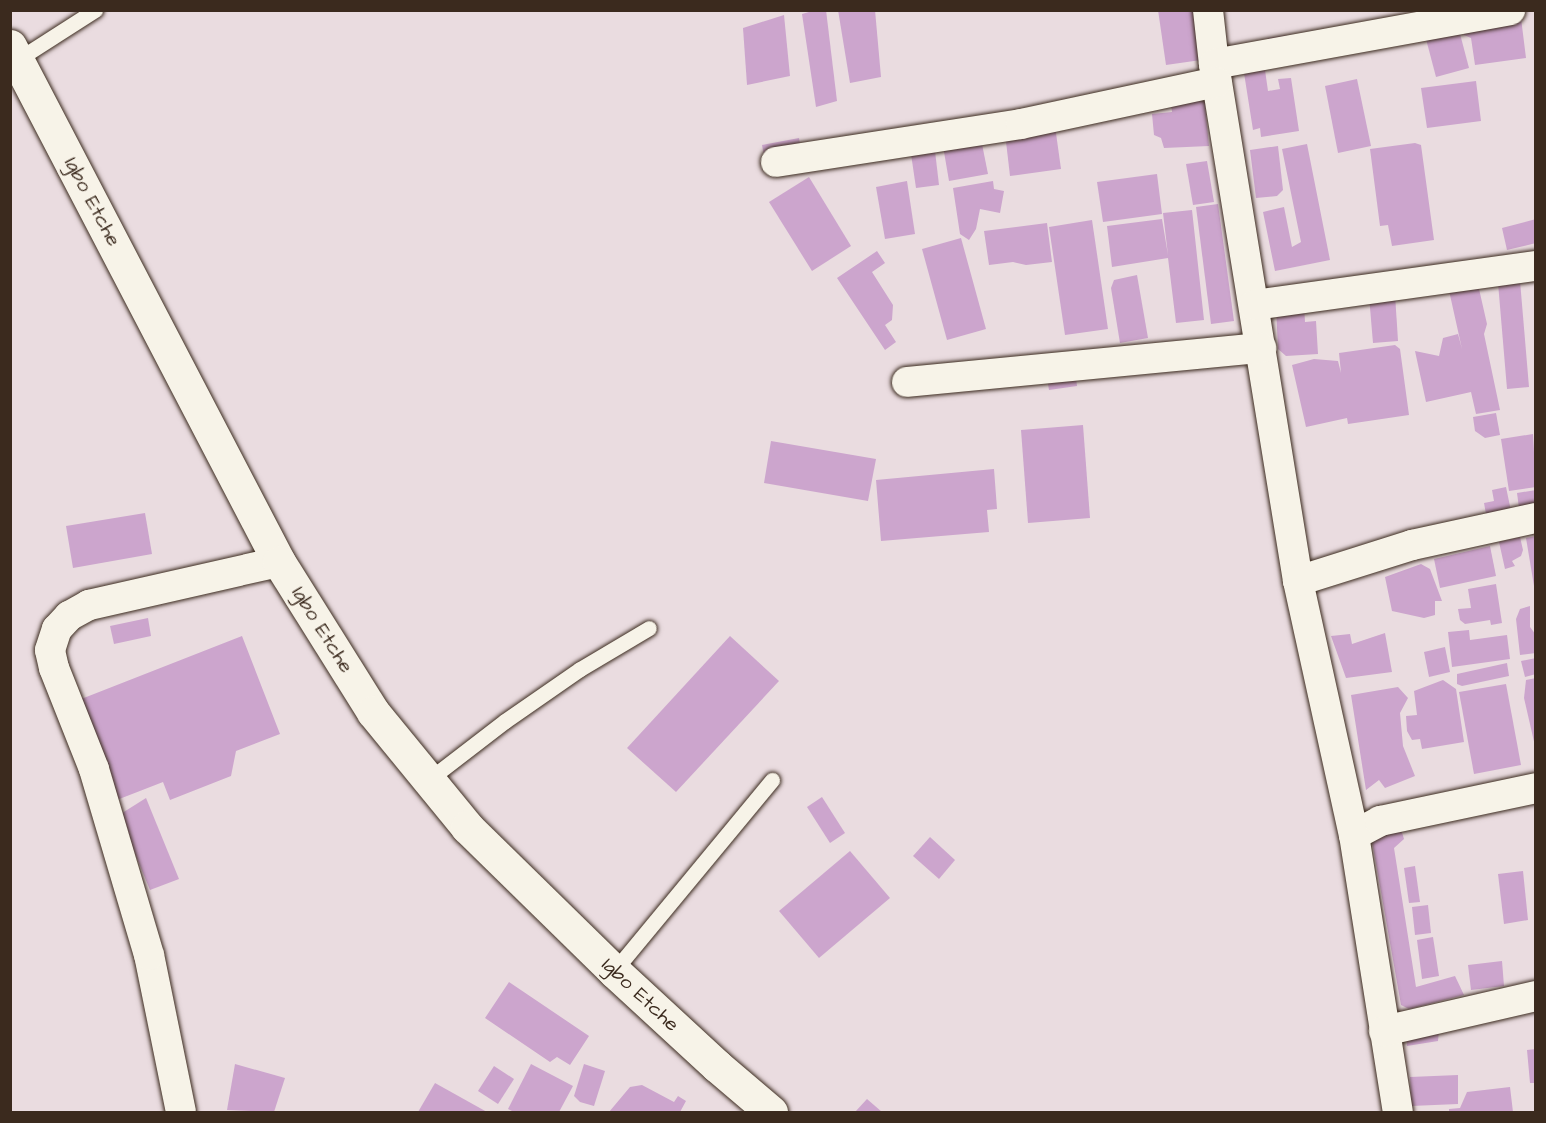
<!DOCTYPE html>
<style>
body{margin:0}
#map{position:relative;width:1546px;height:1123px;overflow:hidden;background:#eadce0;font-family:"Architects Daughter",sans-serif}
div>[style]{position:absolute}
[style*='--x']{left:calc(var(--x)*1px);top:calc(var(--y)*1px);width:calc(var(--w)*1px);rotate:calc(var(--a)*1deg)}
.building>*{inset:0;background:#cca5cd}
.roads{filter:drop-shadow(0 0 2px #3b2a1e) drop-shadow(0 0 2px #3b2a1e)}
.service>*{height:15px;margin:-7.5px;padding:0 7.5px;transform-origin:7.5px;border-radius:7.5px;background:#f7f3e8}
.minor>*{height:30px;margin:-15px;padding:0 15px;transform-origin:15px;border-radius:15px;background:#f7f3e8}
.tertiary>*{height:33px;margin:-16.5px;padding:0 16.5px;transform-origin:16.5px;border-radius:16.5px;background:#f7f3e8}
span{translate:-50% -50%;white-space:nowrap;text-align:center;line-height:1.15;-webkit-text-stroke:4.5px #f7f3e8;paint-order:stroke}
.street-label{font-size:20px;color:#3b2a1e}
.frame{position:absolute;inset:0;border:12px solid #3b2a1e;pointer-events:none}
</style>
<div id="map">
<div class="building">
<i style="clip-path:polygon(816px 10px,826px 10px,837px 101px,816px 107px,802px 14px)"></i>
<i style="clip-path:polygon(838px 10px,875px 10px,881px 77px,850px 83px)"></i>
<i style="clip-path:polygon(1158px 10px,1194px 10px,1201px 60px,1166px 65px)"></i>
<i style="clip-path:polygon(1461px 10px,1520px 10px,1526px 58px,1475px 65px,1471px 38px,1464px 35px)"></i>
<i style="clip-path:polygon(1454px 11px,1469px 68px,1436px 77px,1421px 20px)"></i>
<i style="clip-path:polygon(784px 15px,790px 76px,747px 85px,743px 28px)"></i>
<i style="clip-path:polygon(1287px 35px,1291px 58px,1264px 63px,1268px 91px,1280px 89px,1278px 79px,1291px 78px,1299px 131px,1261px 137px,1260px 128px,1253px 130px,1241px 54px,1266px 50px,1268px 38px)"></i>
<i style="clip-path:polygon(1357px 79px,1371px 146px,1338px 153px,1325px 86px)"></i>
<i style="clip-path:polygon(1476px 81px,1481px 121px,1427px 128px,1421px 88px)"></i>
<i style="clip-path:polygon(1203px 84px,1209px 146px,1164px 148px,1161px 138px,1154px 135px,1152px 114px,1172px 112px,1169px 88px)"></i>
<i style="clip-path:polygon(1055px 126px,1061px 169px,1010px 176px,1005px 133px)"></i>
<i style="clip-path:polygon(799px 138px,802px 155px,765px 161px,762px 145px)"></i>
<i style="clip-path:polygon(981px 139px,988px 174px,949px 181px,943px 146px)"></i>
<i style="clip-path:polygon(1415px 143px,1421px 145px,1434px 240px,1392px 246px,1388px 225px,1380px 226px,1370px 149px)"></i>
<i style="clip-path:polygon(1307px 144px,1330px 260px,1275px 271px,1263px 212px,1284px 207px,1292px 247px,1301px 242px,1282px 149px)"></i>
<i style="clip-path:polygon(1278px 146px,1283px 190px,1277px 196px,1256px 198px,1250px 150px)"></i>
<i style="clip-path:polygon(935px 151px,939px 185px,916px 188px,911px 154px)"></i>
<i style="clip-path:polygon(1207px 161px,1214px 202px,1193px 205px,1186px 164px)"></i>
<i style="clip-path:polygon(1157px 174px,1162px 214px,1103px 222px,1097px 182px)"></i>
<i style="clip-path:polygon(809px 177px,851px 246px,812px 271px,769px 202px)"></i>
<i style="clip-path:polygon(907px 181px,915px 234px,885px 239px,876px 187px)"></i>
<i style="clip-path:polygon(993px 181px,994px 189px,1004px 191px,1000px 213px,980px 209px,976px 229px,969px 240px,960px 234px,953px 188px)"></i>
<i style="clip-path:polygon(1218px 204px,1234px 321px,1211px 324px,1196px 207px)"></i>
<i style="clip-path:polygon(1192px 210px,1204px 320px,1176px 323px,1168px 258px,1112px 267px,1107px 226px,1162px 219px,1168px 255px,1163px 213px)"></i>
<i style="clip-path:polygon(1536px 219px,1536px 243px,1507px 250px,1502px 228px)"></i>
<i style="clip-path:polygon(1092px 220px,1108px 329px,1065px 335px,1049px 227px)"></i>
<i style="clip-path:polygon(1047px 223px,1052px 262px,1026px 265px,1013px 262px,989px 265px,984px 231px)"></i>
<i style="clip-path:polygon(961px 238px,986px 329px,947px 340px,922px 249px)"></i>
<i style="clip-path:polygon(877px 251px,885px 263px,872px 272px,893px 305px,892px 320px,885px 325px,896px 342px,885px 350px,837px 278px)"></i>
<i style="clip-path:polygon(1519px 269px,1529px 387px,1507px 389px,1497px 271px)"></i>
<i style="clip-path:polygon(1137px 275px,1148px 338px,1120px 343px,1111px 288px,1114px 280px)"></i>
<i style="clip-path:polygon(1477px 280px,1487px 324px,1484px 334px,1500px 410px,1476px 414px,1471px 392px,1426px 402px,1415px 351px,1439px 356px,1443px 338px,1458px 334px,1462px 349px,1448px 286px)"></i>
<i style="clip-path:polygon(1395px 294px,1398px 341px,1373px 343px,1369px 296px)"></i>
<i style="clip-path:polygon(1304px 304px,1305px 322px,1316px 321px,1318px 354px,1286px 356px,1278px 349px,1276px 306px)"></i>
<i style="clip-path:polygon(1395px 345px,1400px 349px,1409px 415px,1348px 424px,1347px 418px,1306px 427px,1292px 365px,1314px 359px,1338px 361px,1341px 373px,1339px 353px)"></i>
<i style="clip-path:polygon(1074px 361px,1077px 386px,1049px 390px,1045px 366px)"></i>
<i style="clip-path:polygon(1496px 413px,1500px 435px,1485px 438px,1475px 431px,1473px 417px)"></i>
<i style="clip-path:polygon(1083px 425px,1090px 518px,1028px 523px,1021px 430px)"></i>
<i style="clip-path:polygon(1533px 434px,1536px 487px,1509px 491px,1501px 439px)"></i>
<i style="clip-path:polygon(771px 441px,876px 459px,868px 501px,764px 483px)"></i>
<i style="clip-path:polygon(994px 469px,997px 509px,987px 510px,989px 532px,881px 541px,876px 480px)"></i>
<i style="clip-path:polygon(1506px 487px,1511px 511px,1486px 514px,1484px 503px,1494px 501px,1492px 490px)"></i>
<i style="clip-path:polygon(1536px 490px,1536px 506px,1519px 508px,1517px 493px)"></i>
<i style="clip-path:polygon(145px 513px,152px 554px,73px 568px,66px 526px)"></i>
<i style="clip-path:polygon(1536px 536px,1536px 586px,1534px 586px,1526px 538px)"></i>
<i style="clip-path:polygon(1520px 537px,1523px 550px,1521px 556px,1512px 561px,1515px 566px,1505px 569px,1499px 542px)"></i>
<i style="clip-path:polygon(1490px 546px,1496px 576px,1440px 588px,1434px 559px)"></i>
<i style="clip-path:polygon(1421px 564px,1430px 569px,1442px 601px,1435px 601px,1435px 615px,1424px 618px,1392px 611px,1385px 577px)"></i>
<i style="clip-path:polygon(1496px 584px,1502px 623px,1491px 625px,1490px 620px,1465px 624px,1460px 620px,1458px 609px,1471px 608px,1468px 589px)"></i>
<i style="clip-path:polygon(1530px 606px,1530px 627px,1536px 635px,1536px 653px,1520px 655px,1516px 619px,1520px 609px)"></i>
<i style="clip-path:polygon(148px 618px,151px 636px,114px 644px,110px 626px)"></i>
<i style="clip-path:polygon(1469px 630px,1470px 640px,1507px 635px,1510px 659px,1452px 667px,1448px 632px)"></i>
<i style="clip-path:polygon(1385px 633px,1392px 672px,1346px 678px,1331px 636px,1350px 634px,1352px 644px)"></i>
<i style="clip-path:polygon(242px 636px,280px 734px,236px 751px,231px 776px,170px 800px,163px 782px,109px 803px,71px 703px)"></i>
<i style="clip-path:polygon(730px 636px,779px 681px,676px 792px,627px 748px)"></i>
<i style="clip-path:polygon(1445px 647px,1450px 672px,1429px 677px,1424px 652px)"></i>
<i style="clip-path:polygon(1536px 658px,1536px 674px,1525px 677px,1521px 661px)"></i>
<i style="clip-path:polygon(1507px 663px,1509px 676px,1462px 686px,1457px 684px,1457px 674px)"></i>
<i style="clip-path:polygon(1536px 678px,1536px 746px,1535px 746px,1524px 698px,1526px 680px)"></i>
<i style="clip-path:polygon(1443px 680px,1456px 689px,1464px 742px,1422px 749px,1420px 739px,1412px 740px,1407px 731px,1406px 716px,1417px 715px,1414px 691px)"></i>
<i style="clip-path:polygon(1506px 684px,1521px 765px,1474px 774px,1459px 692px)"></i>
<i style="clip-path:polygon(1398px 687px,1408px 698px,1400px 713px,1403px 746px,1415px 776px,1385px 788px,1379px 780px,1366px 790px,1351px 695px)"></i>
<i style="clip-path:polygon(822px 797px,845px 833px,830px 843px,807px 807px)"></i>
<i style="clip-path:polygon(146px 798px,179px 879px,150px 890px,119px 815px)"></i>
<i style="clip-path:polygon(1400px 826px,1404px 839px,1394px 848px,1416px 987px,1455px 976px,1464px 995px,1409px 1009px,1401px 1005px,1370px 830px)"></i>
<i style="clip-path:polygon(930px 837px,955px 860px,939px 879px,913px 856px)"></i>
<i style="clip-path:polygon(850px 851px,890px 898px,819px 958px,779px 911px)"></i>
<i style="clip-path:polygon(1415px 866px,1420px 902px,1409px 903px,1404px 868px)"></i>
<i style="clip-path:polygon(1523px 871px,1528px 920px,1504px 924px,1498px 874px)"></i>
<i style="clip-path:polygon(1428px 905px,1431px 933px,1415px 935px,1412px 907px)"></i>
<i style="clip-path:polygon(1433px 937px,1439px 976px,1422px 979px,1417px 940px)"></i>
<i style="clip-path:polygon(1502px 961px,1504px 986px,1471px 990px,1468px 965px)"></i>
<i style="clip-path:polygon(509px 982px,589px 1036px,570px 1065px,557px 1057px,550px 1062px,485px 1018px)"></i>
<i style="clip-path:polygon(1439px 1030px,1438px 1041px,1407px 1046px,1406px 1036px)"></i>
<i style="clip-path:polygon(1536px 1049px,1536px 1083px,1530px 1083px,1527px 1050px)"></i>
<i style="clip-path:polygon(235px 1064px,285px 1078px,274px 1112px,227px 1110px)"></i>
<i style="clip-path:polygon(531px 1064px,573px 1086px,559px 1112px,514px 1112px,508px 1109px)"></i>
<i style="clip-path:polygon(584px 1064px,605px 1071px,594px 1106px,580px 1102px,574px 1096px)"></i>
<i style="clip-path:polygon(494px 1066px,514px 1079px,498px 1104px,478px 1091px)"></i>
<i style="clip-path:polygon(1458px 1075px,1458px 1104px,1411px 1106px,1410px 1077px)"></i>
<i style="clip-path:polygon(435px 1083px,487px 1112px,418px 1112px)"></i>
<i style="clip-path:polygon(642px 1085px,674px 1102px,678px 1096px,686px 1101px,680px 1112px,609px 1112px,630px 1087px)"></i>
<i style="clip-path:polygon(1510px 1087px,1513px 1112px,1449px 1112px,1449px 1109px,1460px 1108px,1467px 1092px)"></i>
<i style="clip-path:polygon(867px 1099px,882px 1112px,855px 1112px)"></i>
</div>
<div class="roads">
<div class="service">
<i style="--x:17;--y:60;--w:93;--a:-32.7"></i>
<i style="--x:427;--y:781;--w:98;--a:-37.6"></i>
<i style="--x:505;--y:721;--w:91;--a:-34.7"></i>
<i style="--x:580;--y:669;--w:80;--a:-30.7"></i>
<i style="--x:614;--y:971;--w:248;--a:-50.4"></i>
</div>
<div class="minor">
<i style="--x:1208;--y:10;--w:54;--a:83.7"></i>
<i style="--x:1214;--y:64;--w:524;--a:80.77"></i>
<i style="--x:1298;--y:581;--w:260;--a:77.6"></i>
<i style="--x:1354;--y:835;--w:280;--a:81"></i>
<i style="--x:1214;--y:64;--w:301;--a:-10.3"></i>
<i style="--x:776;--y:162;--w:248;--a:-8.8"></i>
<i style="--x:1021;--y:124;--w:200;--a:-12.1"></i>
<i style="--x:1254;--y:305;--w:285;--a:-7.9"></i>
<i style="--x:907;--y:382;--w:356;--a:-5.5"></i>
<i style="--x:1298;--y:581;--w:120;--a:-17.5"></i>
<i style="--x:1412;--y:545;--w:127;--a:-12.3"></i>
<i style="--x:1354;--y:835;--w:30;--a:-28"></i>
<i style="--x:1380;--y:821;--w:159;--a:-11.9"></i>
<i style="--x:1384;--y:1031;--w:156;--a:-13"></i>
<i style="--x:181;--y:1112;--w:160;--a:-101.5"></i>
<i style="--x:149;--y:955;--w:194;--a:-106.5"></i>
<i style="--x:94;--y:769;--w:109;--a:-111.6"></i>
<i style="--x:54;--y:668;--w:18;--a:-103"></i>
<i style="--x:50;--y:650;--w:22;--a:-72"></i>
<i style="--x:57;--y:629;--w:18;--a:-47"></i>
<i style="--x:69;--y:616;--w:23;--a:-29"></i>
<i style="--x:89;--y:605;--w:195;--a:-12.8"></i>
</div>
<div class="tertiary">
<i style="--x:10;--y:46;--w:582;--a:62.47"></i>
<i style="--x:279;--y:562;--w:177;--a:57.9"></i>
<i style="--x:373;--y:712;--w:149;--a:50.7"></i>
<i style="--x:467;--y:827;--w:206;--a:44.4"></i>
<i style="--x:614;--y:971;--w:140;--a:42.7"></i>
<i style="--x:717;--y:1066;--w:71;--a:40.4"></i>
</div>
</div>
<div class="street-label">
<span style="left:92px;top:202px;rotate:62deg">Igbo Etche</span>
<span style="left:322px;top:630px;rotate:58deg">Igbo Etche</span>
<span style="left:640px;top:995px;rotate:43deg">Igbo Etche</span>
</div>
<div class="frame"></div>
</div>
